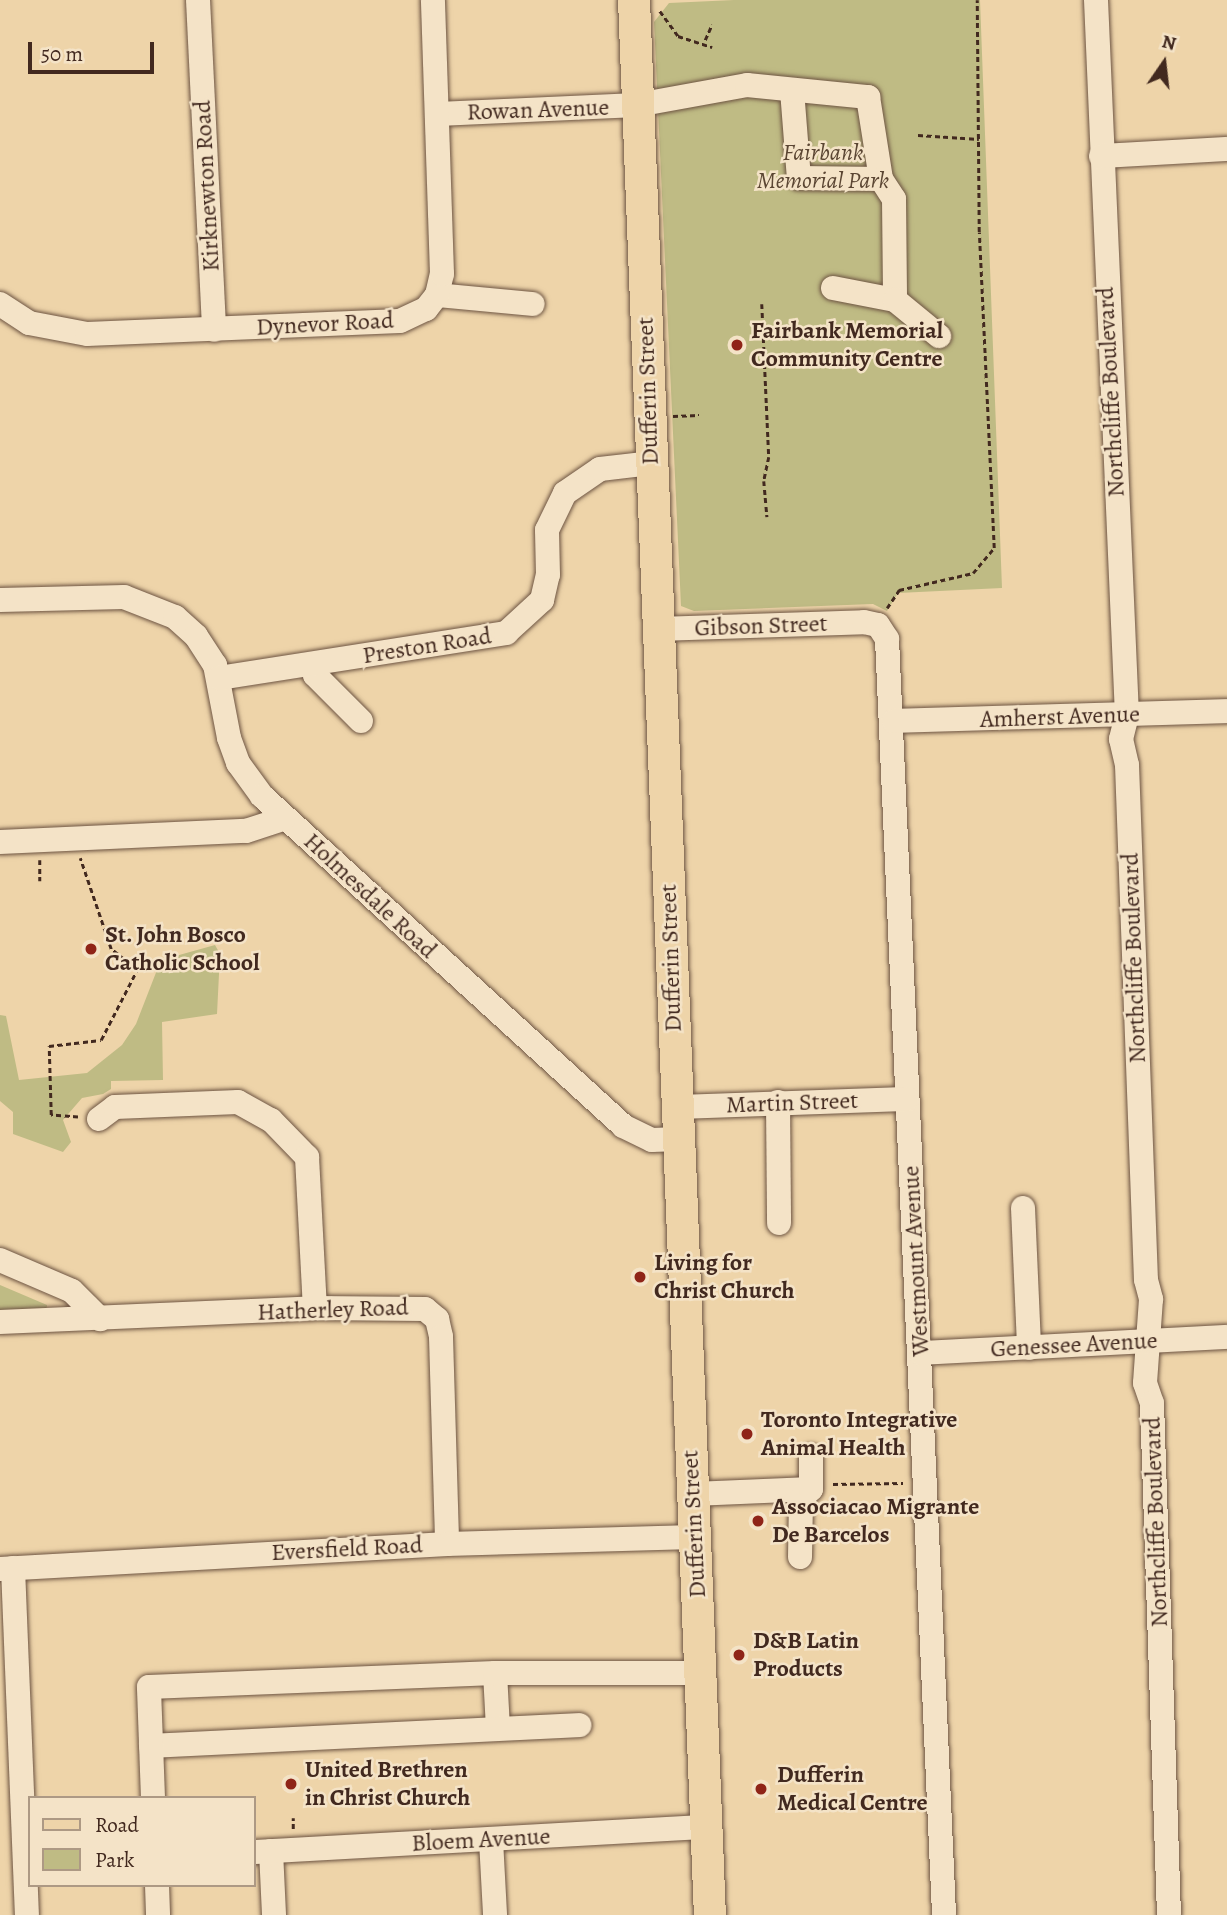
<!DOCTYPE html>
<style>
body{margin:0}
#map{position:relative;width:1227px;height:1915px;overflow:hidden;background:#eed4a9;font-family:Alegreya,serif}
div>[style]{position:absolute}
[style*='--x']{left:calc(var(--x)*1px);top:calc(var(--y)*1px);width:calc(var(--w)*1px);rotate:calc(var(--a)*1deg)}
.green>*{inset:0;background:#bfbb84}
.path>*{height:2.5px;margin-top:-1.25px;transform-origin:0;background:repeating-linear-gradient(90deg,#42291f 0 5px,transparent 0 8.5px)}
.roads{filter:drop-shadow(0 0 2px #6d5442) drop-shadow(0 0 2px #6d5442)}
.minor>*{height:24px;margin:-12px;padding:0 12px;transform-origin:12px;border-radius:12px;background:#f4e3c7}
.major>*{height:32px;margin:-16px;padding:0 16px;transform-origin:16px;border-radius:16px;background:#eed4a9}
.dots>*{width:19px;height:19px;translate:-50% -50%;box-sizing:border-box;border:4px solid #f4e3c7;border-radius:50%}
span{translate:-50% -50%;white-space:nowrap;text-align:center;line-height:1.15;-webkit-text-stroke:5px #f4e3c7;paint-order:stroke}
.street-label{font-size:24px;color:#42291f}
.park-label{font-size:24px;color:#5b4633;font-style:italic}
.poi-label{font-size:24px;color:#42291f;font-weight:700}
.left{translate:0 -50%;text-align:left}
.legend{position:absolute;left:28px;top:1796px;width:228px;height:91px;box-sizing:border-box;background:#f4e3c7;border:2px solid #ad9984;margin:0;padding:9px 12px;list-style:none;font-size:21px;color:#42291f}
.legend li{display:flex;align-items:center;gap:14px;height:35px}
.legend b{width:35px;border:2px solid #ad9984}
.north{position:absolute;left:1129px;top:28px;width:70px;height:70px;-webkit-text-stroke:5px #f4e3c7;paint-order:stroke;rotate:14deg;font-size:19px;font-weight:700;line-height:28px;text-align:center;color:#42291f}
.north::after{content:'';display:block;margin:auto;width:24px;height:32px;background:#42291f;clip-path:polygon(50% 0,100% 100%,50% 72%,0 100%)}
.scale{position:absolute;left:28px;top:42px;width:126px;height:32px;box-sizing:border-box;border:4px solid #42291f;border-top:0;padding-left:9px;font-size:21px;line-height:24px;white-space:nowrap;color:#42291f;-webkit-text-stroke:5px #f4e3c7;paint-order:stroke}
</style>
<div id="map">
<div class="green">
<i style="clip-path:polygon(734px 0,980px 0,1002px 588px,898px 593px,887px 611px,873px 604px,694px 611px,681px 606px,654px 22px,669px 3px)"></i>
<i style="clip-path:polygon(215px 945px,220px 954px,217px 1014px,162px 1022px,163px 1080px,111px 1081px,111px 1089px,103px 1094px,82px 1098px,63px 1120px,71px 1142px,63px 1152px,13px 1134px,13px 1112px,0 1101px,0 1015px,6px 1016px,19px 1080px,87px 1073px,122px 1045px,136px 1024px,157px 970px,172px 957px)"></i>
<i style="clip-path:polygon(0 1285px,47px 1305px,47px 1308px,0 1310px)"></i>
</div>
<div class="path">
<i style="--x:660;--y:11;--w:31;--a:54"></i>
<i style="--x:678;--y:36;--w:36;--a:18"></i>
<i style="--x:705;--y:40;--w:17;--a:-66"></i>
<i style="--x:918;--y:135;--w:61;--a:3.8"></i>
<i style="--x:762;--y:304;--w:153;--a:87.4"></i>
<i style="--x:769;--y:457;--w:25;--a:102"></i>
<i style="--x:764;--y:481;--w:36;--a:85"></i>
<i style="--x:673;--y:416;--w:26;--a:-2"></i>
<i style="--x:887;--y:608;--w:22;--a:-56"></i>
<i style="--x:899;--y:590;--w:76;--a:-12.9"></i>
<i style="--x:973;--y:573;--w:33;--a:-50"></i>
<i style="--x:994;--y:548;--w:316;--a:-92.7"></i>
<i style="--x:979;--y:232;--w:232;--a:-90.5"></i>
<i style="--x:40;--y:860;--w:21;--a:90"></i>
<i style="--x:78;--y:1117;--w:27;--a:-176"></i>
<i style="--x:51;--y:1115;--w:69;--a:-91.7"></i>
<i style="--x:49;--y:1046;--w:52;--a:-6.6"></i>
<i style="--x:101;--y:1040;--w:79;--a:-62.8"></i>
<i style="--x:137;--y:970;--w:33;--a:-141"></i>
<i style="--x:111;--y:949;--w:96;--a:-108.8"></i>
<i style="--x:833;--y:1484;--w:70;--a:-0.8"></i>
<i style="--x:293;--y:1829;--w:11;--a:-90"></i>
</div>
<div class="roads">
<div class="minor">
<i style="--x:198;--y:0;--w:330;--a:87.2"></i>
<i style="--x:1096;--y:0;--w:716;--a:87.52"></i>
<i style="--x:1127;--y:715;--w:25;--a:104"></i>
<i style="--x:1121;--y:739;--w:27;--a:77"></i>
<i style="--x:1127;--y:765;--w:515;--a:87.89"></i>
<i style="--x:1146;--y:1280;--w:20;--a:75"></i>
<i style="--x:1151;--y:1299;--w:84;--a:94.1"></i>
<i style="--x:1145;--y:1383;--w:21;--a:71"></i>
<i style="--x:1152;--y:1403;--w:512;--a:88.1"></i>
<i style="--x:792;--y:90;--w:88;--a:85.5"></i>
<i style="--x:799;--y:178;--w:82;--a:0.7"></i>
<i style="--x:438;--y:114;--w:199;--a:-2.6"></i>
<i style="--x:637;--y:105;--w:112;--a:-10.3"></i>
<i style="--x:747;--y:85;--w:122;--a:5.7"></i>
<i style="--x:868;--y:97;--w:83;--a:81"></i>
<i style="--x:881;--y:179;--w:24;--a:57"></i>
<i style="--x:894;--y:199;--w:101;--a:89.4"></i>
<i style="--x:1101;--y:156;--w:126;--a:-3.2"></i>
<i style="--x:833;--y:288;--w:63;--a:11"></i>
<i style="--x:895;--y:300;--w:57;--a:39.3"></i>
<i style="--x:437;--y:295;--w:96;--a:5.4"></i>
<i style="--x:0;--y:304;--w:35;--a:33"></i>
<i style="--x:29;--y:323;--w:59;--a:10.7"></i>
<i style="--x:87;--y:334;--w:313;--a:-2.4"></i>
<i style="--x:400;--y:321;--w:29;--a:-25"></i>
<i style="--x:426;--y:309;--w:18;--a:-52"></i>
<i style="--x:437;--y:295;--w:22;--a:-77"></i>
<i style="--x:442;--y:274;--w:274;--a:-91.9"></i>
<i style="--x:0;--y:600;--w:124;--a:-1.4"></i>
<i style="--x:124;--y:597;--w:55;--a:21.4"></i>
<i style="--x:175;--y:617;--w:28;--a:42"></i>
<i style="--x:196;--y:636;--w:35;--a:57"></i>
<i style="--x:215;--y:665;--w:74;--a:79.1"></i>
<i style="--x:229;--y:738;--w:27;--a:70"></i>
<i style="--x:238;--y:763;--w:41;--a:54"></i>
<i style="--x:262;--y:796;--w:489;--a:42.4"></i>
<i style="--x:623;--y:1126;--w:32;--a:26"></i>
<i style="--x:652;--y:1140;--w:27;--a:-2"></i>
<i style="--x:658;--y:629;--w:206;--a:-1.9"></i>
<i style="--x:864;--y:622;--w:14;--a:12"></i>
<i style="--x:878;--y:625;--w:17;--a:57"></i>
<i style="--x:887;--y:639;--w:1277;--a:87.44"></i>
<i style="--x:314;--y:665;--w:10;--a:84"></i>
<i style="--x:315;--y:675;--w:65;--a:45"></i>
<i style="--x:219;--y:678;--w:291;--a:-8.9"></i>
<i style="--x:506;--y:633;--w:49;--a:-42.5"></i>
<i style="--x:542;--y:600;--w:26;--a:-77"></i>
<i style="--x:548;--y:575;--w:45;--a:-91.3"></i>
<i style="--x:547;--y:530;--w:41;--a:-64.1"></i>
<i style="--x:565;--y:493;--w:42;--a:-34.4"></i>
<i style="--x:600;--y:469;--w:51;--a:-6.7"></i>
<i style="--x:894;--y:721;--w:333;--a:-1.7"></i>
<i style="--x:0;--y:842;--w:246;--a:-2.6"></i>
<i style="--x:246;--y:831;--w:40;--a:-18"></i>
<i style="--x:778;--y:1102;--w:121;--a:89.5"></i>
<i style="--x:677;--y:1107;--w:230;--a:-2"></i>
<i style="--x:99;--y:1119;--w:20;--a:-37"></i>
<i style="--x:115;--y:1107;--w:123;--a:-2.3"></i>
<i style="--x:238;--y:1102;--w:38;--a:29"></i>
<i style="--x:271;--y:1120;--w:52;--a:45.8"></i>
<i style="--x:307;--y:1157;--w:151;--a:87"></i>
<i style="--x:1023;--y:1208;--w:140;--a:87.5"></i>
<i style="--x:0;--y:1260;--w:78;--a:23.3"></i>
<i style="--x:72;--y:1291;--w:40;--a:45"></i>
<i style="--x:0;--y:1322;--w:315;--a:-2.5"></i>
<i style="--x:315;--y:1308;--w:110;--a:0.5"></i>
<i style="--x:425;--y:1309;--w:16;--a:40"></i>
<i style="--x:437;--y:1319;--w:18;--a:77"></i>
<i style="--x:441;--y:1337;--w:207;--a:88.3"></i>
<i style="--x:921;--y:1353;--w:306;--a:-3"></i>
<i style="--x:693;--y:1494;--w:118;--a:-2.4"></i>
<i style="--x:800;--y:1557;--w:58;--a:-89"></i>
<i style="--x:801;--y:1499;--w:14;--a:-45"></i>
<i style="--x:811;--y:1489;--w:33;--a:-90"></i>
<i style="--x:13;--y:1568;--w:347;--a:87.7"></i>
<i style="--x:0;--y:1569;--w:448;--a:-3.2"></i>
<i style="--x:447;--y:1544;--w:247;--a:-1.6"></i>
<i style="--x:495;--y:1673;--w:55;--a:86.9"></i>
<i style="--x:151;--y:1746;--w:429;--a:-2.8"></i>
<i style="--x:153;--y:1798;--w:111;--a:-92.1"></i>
<i style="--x:149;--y:1687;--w:346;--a:-2.3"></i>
<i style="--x:495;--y:1673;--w:206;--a:0"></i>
<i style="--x:491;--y:1840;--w:75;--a:86.9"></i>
<i style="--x:271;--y:1851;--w:64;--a:87.3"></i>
<i style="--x:254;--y:1852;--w:455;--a:-3.2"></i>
<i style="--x:157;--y:1885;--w:30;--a:88"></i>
</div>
<div class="major">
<i style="--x:634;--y:0;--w:1917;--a:87.73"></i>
</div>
</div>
<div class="dots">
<i style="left:737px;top:345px;background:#8f2418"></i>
<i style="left:91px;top:949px;background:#8f2418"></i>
<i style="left:640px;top:1277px;background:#8f2418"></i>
<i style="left:747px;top:1434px;background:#8f2418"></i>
<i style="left:758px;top:1521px;background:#8f2418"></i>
<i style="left:739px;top:1655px;background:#8f2418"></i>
<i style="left:291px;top:1784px;background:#8f2418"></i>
<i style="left:761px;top:1789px;background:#8f2418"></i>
</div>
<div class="street-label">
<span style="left:538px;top:110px;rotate:-2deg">Rowan Avenue</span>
<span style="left:207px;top:186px;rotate:-93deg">Kirknewton Road</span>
<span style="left:325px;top:324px;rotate:-3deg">Dynevor Road</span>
<span style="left:648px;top:391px;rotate:-92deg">Dufferin Street</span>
<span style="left:1111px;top:392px;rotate:-93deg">Northcliffe Boulevard</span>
<span style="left:761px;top:626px;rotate:-2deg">Gibson Street</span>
<span style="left:427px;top:646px;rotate:-9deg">Preston Road</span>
<span style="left:1060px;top:717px;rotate:-2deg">Amherst Avenue</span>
<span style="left:370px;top:896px;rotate:43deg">Holmesdale Road</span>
<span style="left:671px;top:958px;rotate:-92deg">Dufferin Street</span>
<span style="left:1134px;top:958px;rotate:-92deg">Northcliffe Boulevard</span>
<span style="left:792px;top:1103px;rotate:-2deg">Martin Street</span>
<span style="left:916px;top:1261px;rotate:-93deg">Westmount Avenue</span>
<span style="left:333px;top:1310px;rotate:-2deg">Hatherley Road</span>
<span style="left:1074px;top:1345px;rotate:-3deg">Genessee Avenue</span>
<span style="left:1156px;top:1522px;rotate:-92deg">Northcliffe Boulevard</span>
<span style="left:694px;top:1524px;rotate:-93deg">Dufferin Street</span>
<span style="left:347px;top:1549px;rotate:-3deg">Eversfield Road</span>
<span style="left:481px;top:1840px;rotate:-3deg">Bloem Avenue</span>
</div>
<div class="park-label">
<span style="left:823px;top:167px">Fairbank<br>Memorial Park</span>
</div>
<div class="poi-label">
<span class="left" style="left:751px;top:345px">Fairbank Memorial<br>Community Centre</span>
<span class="left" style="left:105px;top:949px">St. John Bosco<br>Catholic School</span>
<span class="left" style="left:654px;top:1277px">Living for<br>Christ Church</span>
<span class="left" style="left:761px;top:1434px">Toronto Integrative<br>Animal Health</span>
<span class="left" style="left:772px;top:1521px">Associacao Migrante<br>De Barcelos</span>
<span class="left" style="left:753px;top:1655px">D&amp;B Latin<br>Products</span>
<span class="left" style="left:305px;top:1784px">United Brethren<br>in Christ Church</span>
<span class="left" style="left:777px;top:1789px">Dufferin<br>Medical Centre</span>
</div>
<ul class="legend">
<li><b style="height:9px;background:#eed4a9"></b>Road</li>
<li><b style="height:19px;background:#bfbb84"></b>Park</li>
</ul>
<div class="north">N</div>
<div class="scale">50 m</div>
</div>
